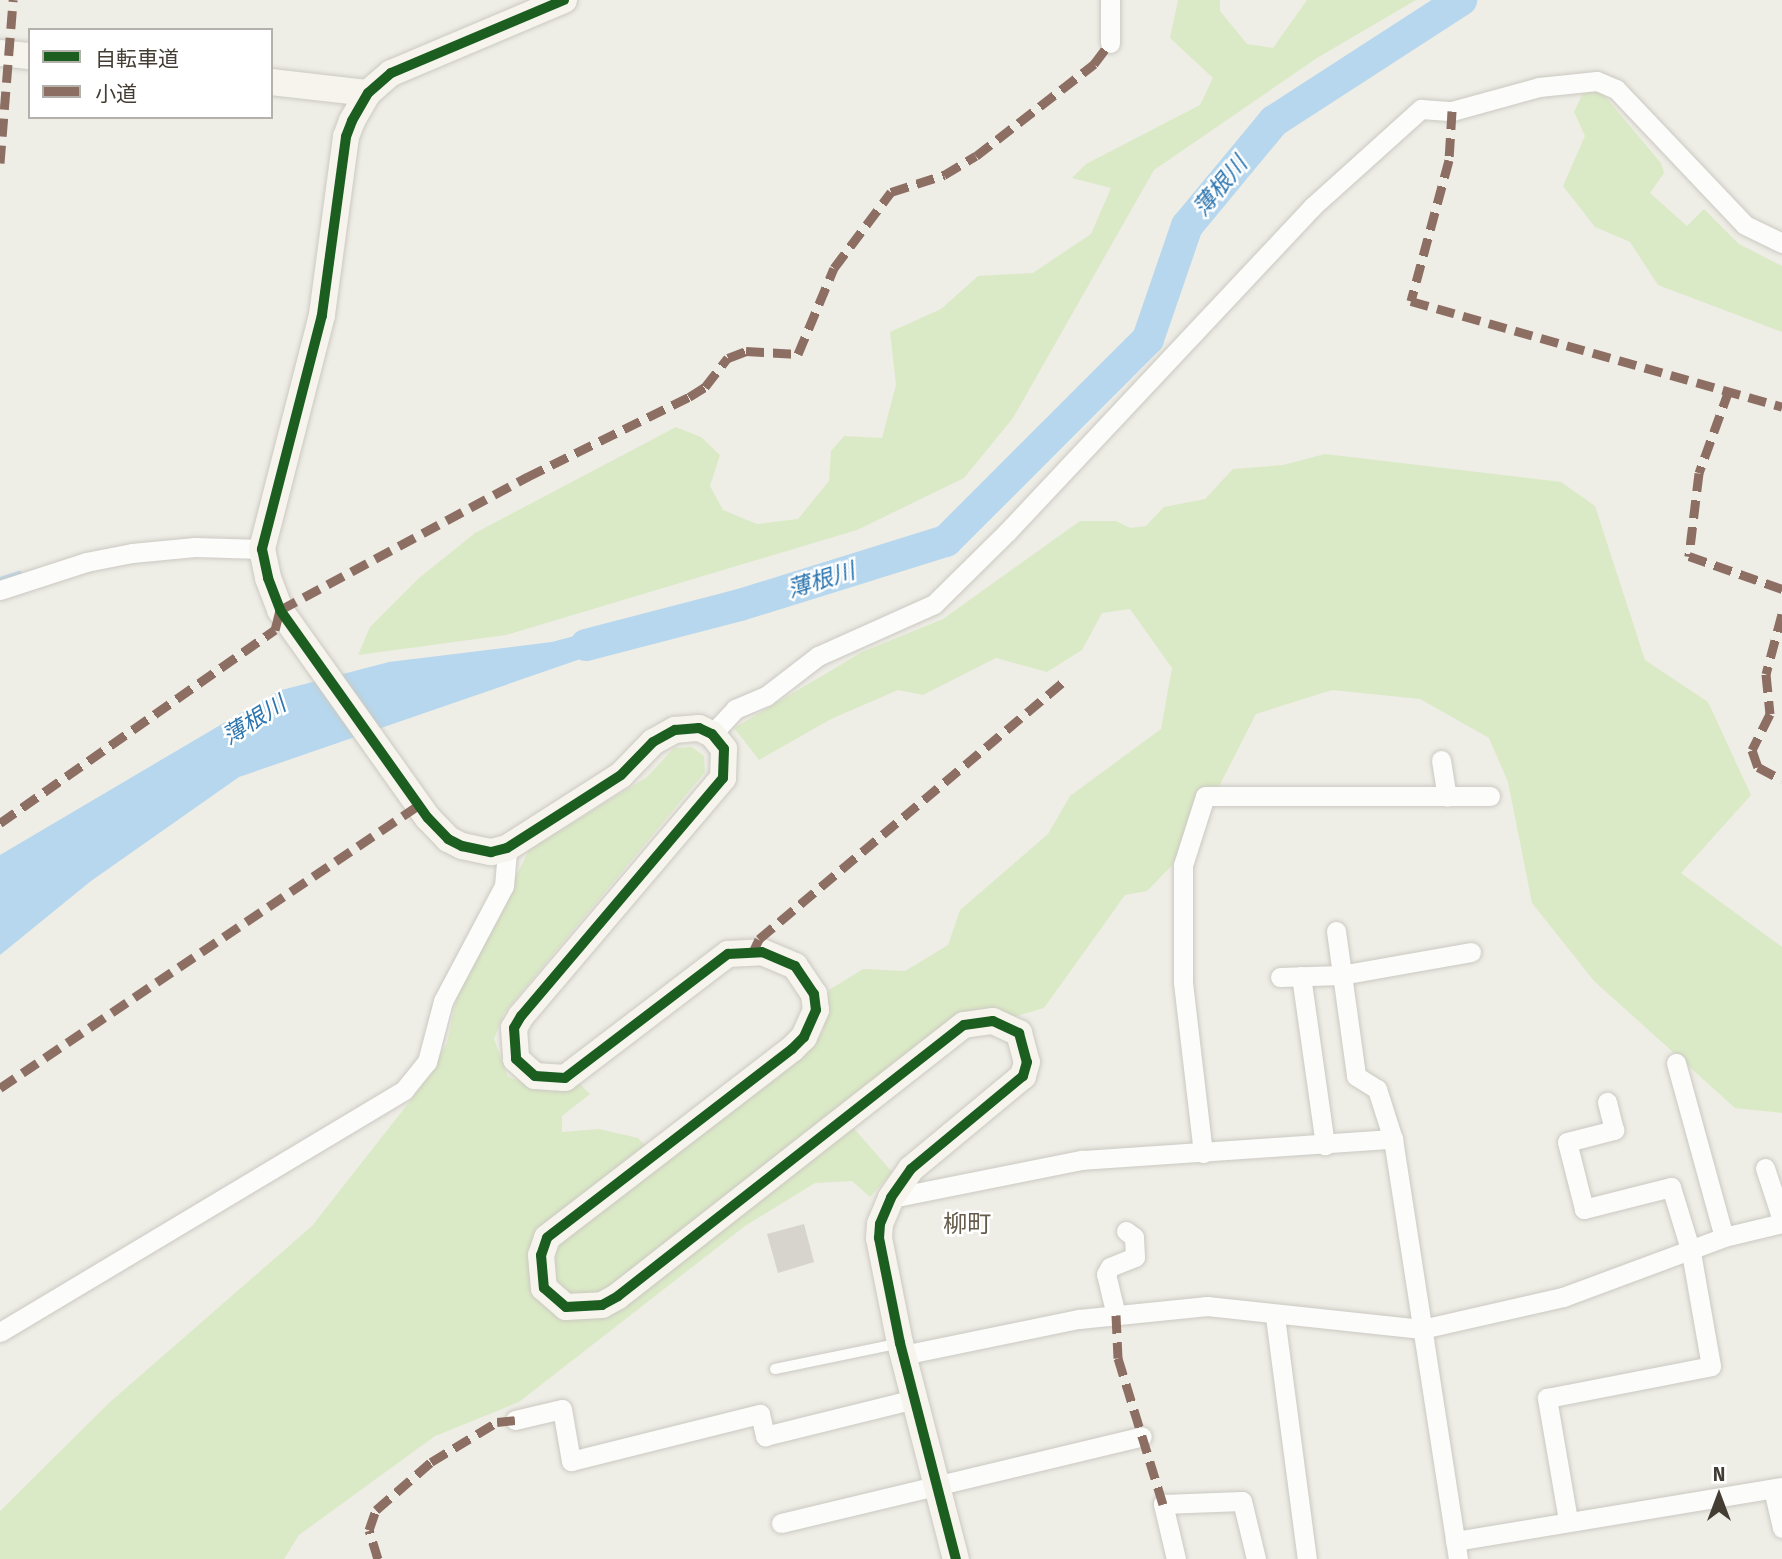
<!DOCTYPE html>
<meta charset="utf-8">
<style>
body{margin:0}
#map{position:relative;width:1782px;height:1559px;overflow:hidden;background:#eeede6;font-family:"Fira Sans","Noto Sans JP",sans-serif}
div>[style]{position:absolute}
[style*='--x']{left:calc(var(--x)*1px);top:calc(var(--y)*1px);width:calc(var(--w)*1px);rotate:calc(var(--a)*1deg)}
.green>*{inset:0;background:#dbeac6}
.water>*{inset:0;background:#b6d7ed}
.stream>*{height:5px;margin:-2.5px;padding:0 2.5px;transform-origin:2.5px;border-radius:2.5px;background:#b6d7ed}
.river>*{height:32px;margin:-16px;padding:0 16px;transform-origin:16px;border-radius:16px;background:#b6d7ed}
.building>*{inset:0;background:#d6d4cd}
.roads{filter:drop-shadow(0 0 2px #cbc9c2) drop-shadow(0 0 2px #cbc9c2)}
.lane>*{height:10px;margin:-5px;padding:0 5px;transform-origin:5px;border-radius:5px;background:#fcfcfb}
.street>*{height:19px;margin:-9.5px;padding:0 9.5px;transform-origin:9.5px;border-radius:9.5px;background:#fcfcfb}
.secondary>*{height:26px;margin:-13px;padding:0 13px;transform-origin:13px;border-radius:13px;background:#f6f4ed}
.quiet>*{height:9px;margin-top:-4.5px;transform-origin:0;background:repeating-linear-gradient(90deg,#8d6e63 0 18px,transparent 0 27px)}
.cycleway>*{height:10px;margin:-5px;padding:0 5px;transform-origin:5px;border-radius:5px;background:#1b5e20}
span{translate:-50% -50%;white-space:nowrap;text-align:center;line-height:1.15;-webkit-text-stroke:5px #fff;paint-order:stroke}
.water-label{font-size:23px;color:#2d76af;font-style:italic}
.quarter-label{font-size:24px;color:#665c4b}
.legend{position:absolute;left:28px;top:28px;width:245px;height:91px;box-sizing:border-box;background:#fff;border:2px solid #b4b1ad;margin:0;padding:9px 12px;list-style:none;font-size:21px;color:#433d33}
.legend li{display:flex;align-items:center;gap:14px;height:35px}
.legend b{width:35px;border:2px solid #b4b1ad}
.north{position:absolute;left:1684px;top:1461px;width:70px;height:70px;-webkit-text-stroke:5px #fff;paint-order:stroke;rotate:0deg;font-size:19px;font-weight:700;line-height:28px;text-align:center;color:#433d33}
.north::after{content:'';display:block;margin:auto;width:24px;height:32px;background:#433d33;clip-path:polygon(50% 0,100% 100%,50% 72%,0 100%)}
</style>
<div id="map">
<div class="green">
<i style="clip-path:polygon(1178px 0,1220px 0,1220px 11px,1247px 44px,1273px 48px,1307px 0,1416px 0,1317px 58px,1154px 170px,1013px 418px,964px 478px,857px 530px,506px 635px,358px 655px,370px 627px,419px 578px,475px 533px,676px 427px,701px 437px,720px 455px,710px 486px,723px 510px,757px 524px,798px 519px,829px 481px,831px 451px,844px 436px,882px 438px,896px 385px,890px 332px,941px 309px,978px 276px,1033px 273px,1091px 234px,1111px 188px,1072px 178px,1086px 164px,1200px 105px,1213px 78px,1170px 38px)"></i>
<i style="clip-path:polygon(1598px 88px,1661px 163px,1664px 173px,1650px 193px,1687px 226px,1704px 209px,1739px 244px,1782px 266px,1782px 332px,1658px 285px,1630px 242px,1595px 227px,1563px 186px,1585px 136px,1574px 112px,1582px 95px)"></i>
<i style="clip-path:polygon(1325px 454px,1561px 482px,1595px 506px,1645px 660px,1708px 702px,1751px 795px,1681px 873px,1782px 947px,1782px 1113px,1735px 1108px,1594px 981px,1532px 903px,1508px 782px,1489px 738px,1420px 699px,1332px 690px,1256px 714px,1186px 851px,1147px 891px,1125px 895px,1044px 1008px,1010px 1018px,996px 1014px,614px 1289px,583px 1299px,561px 1292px,552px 1270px,559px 1243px,805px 1053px,823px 1032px,829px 990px,863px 969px,905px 971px,948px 945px,960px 910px,1048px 834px,1070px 796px,1161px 729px,1172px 668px,1130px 609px,1102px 613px,1082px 650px,1047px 672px,996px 658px,923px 695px,898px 690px,831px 719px,759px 760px,734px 728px,862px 652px,943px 619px,1080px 521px,1116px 521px,1130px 528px,1146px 526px,1164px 507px,1205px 499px,1233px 469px,1283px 465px)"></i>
<i style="clip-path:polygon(692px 747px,704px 756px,705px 772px,504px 1013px,494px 1039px,508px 1077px,551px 1092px,578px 1082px,590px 1094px,562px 1116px,562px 1132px,599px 1129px,638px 1138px,647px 1147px,534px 1235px,529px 1253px,531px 1293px,564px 1316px,587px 1317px,850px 1124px,892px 1172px,870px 1197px,852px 1181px,815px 1183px,745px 1226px,519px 1402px,435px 1436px,299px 1535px,284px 1559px,0 1559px,0 1511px,110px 1402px,312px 1226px,421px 1087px,447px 1043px,457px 996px,529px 850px,647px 777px,674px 748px)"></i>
</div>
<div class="water">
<i style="clip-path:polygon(634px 620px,624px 644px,239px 777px,91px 881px,0 955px,0 855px,278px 691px,389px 662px,552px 642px)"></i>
</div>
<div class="stream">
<i style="--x:0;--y:579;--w:20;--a:-18"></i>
</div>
<div class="river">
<i style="--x:586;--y:645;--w:159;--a:-14.6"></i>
<i style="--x:740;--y:605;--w:216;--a:-17.3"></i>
<i style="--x:946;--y:541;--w:286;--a:-45"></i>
<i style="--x:1148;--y:339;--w:120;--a:-71"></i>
<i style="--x:1187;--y:226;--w:136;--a:-50.4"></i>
<i style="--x:1274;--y:121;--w:223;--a:-32.9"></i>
</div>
<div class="building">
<i style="clip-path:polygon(804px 1224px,814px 1262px,778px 1273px,767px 1234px)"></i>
</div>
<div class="roads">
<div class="lane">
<i style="--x:775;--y:1369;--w:128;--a:-11.7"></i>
</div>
<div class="street">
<i style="--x:1110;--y:0;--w:43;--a:90"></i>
<i style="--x:0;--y:590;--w:90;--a:-18"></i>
<i style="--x:86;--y:562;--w:47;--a:-11.1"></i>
<i style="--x:132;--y:553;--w:63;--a:-5.4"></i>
<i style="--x:195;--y:547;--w:67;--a:1.7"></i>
<i style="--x:712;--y:734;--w:34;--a:-47"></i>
<i style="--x:735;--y:709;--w:34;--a:-23"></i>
<i style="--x:766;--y:696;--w:66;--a:-37.6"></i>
<i style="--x:818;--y:656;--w:127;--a:-24.1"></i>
<i style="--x:934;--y:604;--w:103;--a:-44.6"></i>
<i style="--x:1007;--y:532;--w:446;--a:-46.8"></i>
<i style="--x:1312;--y:207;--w:147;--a:-42"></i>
<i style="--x:1421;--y:109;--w:31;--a:4"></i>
<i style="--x:1452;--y:111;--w:90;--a:-15.4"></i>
<i style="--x:1539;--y:87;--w:58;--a:-5.9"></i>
<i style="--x:1597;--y:81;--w:21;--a:23"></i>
<i style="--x:1616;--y:89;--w:187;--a:46.5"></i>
<i style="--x:1745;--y:225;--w:41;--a:25.9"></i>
<i style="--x:1441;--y:760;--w:37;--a:81"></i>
<i style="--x:1336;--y:931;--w:146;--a:82.1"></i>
<i style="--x:1356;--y:1076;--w:25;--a:32"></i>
<i style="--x:1377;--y:1089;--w:52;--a:72.3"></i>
<i style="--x:1393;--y:1139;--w:425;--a:81.2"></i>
<i style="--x:1301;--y:976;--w:171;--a:81.9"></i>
<i style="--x:1280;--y:977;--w:61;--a:-1.9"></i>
<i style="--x:1341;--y:975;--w:132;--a:-10"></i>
<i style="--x:1676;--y:1063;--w:180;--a:74.6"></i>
<i style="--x:1203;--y:1153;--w:172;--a:-96.7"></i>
<i style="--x:1183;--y:982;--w:117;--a:-90"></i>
<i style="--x:1183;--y:865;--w:72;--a:-72.3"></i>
<i style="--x:1205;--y:796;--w:285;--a:0"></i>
<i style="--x:1765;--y:1168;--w:55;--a:71.9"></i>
<i style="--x:891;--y:1198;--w:195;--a:-11.3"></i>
<i style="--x:1082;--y:1160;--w:312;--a:-3.9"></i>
<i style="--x:1116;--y:1315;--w:42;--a:-103.7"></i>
<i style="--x:1106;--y:1274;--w:8;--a:-60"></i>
<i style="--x:1110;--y:1267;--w:27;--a:-22"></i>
<i style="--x:1135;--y:1257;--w:20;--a:-93"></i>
<i style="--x:1134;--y:1237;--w:10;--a:-143"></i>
<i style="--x:1275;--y:1317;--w:244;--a:82.5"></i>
<i style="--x:0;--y:1332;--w:471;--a:-30.9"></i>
<i style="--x:404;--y:1090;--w:36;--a:-51"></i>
<i style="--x:427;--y:1062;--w:63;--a:-75.3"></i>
<i style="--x:443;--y:1001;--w:130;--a:-62.1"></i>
<i style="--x:504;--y:886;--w:38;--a:-85"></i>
<i style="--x:903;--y:1355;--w:180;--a:-11.6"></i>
<i style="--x:1079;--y:1319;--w:129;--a:-5.8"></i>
<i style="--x:1207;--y:1306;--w:216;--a:6.1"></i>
<i style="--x:1422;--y:1329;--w:145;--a:-12.8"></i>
<i style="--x:1563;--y:1297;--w:172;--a:-20.4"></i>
<i style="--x:1724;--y:1237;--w:60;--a:-13.6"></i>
<i style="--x:515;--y:1420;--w:48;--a:-13.2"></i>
<i style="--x:562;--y:1409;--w:53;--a:80.2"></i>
<i style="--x:571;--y:1461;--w:195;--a:-14"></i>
<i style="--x:760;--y:1414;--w:23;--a:77"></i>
<i style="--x:765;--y:1436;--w:154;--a:-13.9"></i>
<i style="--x:1773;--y:1489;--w:40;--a:77"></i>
<i style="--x:1568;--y:1520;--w:124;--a:-99.8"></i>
<i style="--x:1547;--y:1398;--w:167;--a:-11"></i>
<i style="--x:1711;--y:1366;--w:116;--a:-100"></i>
<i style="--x:1691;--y:1252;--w:68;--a:-107.1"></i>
<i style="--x:1671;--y:1187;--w:90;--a:165.8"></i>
<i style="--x:1584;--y:1209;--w:69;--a:-104.2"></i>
<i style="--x:1567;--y:1142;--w:49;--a:-14.3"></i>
<i style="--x:1614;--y:1130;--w:29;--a:-104"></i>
<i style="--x:781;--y:1523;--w:371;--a:-13.5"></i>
<i style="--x:1455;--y:1541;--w:331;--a:-9.4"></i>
<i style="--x:1176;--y:1559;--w:57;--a:-103.3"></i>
<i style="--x:1163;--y:1504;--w:79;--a:-2.2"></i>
<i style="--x:1242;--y:1501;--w:60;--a:76.4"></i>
</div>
<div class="secondary">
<i style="--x:564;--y:0;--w:188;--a:157.1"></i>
<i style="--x:391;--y:73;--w:30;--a:139"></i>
<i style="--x:368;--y:93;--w:32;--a:120"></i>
<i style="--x:352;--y:121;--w:17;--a:111"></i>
<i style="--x:346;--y:137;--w:180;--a:97.7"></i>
<i style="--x:322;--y:315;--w:242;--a:104.4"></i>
<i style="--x:262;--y:549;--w:30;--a:78"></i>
<i style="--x:268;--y:578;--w:34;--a:69"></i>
<i style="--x:280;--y:610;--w:255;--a:54.6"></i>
<i style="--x:428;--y:818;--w:29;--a:46"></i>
<i style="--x:448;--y:839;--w:16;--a:27"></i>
<i style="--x:462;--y:846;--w:30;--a:12"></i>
<i style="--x:491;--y:852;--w:16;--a:-14"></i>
<i style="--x:507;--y:848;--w:135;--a:-32.6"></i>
<i style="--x:621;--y:775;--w:46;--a:-45.9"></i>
<i style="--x:653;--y:742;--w:25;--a:-29"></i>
<i style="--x:675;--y:730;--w:24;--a:-5"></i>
<i style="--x:699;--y:728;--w:14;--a:25"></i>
<i style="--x:712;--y:734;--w:19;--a:51"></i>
<i style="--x:724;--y:749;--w:29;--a:92"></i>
<i style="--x:723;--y:778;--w:312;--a:130.3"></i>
<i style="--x:521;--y:1016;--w:14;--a:120"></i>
<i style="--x:514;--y:1028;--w:31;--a:86"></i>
<i style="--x:516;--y:1059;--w:25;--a:42"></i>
<i style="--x:535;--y:1076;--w:30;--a:4"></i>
<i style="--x:565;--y:1078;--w:205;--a:-37.3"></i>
<i style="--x:728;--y:954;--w:34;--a:-3"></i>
<i style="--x:762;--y:952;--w:36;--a:23"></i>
<i style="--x:795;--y:966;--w:34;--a:56"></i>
<i style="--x:814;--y:994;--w:16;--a:83"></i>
<i style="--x:816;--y:1010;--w:30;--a:114"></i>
<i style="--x:804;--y:1037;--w:17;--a:135"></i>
<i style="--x:792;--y:1049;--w:309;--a:142.4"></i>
<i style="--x:547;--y:1238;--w:18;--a:109"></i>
<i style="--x:541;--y:1255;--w:33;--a:85"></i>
<i style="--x:544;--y:1288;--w:29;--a:41"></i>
<i style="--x:566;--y:1307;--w:36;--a:-3"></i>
<i style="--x:602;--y:1305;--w:18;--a:-29"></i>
<i style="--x:618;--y:1296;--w:439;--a:-38.1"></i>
<i style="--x:964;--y:1025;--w:29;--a:-8"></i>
<i style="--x:993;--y:1021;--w:29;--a:25"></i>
<i style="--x:1019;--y:1033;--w:30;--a:75"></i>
<i style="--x:1027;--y:1062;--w:15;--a:106"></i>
<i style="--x:1023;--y:1076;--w:146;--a:140.3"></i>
<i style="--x:911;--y:1169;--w:35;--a:125"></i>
<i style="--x:891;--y:1198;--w:28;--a:113"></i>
<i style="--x:880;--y:1224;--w:14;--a:94"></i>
<i style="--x:879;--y:1238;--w:107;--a:78.7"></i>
<i style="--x:900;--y:1343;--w:223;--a:75.5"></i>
<i style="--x:0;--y:53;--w:30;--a:6"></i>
<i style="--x:271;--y:82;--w:98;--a:6.5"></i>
</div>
</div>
<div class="quiet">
<i style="--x:1452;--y:111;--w:49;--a:93.5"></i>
<i style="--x:1449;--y:160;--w:146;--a:105.1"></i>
<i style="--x:1411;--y:301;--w:386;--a:15.9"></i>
<i style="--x:0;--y:163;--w:164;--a:-85.4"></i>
<i style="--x:1729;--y:390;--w:88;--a:109.9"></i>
<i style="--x:1699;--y:473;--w:84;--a:96.9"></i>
<i style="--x:1689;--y:556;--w:99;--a:19.5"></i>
<i style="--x:1782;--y:614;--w:62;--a:104.9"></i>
<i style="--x:1766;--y:674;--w:40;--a:84.3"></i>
<i style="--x:1770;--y:714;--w:40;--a:116.6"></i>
<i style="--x:1752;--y:750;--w:18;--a:71"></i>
<i style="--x:1758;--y:767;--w:27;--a:28"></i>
<i style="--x:0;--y:823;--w:336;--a:-35.1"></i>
<i style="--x:275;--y:630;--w:21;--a:-76"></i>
<i style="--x:280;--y:610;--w:281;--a:-28.3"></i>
<i style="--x:527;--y:477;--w:181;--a:-26.3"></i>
<i style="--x:689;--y:397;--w:19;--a:-32"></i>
<i style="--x:705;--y:387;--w:37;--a:-52"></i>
<i style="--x:728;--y:358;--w:19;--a:-21"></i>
<i style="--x:746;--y:351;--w:52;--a:3.3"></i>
<i style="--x:798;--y:354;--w:93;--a:-67.3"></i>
<i style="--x:834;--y:268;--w:95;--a:-53.1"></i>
<i style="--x:891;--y:192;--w:56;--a:-17.8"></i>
<i style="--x:944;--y:175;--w:37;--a:-31"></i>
<i style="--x:976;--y:156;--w:150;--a:-37.9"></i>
<i style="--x:1094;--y:64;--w:26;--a:-53"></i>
<i style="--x:753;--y:952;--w:14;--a:-65"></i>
<i style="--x:759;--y:939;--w:401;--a:-40.2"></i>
<i style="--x:0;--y:1088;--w:506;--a:-34.04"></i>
<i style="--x:1116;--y:1315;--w:43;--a:87.3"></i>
<i style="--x:1118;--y:1358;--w:153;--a:72.9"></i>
<i style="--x:378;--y:1559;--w:30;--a:-107"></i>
<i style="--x:369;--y:1530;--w:21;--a:-71"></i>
<i style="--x:376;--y:1510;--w:73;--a:-41.1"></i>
<i style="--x:431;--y:1462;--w:77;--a:-31.2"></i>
<i style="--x:497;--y:1422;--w:18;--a:-6"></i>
</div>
<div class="cycleway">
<i style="--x:564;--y:0;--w:188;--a:157.1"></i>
<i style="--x:391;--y:73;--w:30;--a:139"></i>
<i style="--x:368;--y:93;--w:32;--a:120"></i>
<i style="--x:352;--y:121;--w:17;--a:111"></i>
<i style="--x:346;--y:137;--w:180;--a:97.7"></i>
<i style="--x:322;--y:315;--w:242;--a:104.4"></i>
<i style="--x:262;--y:549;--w:30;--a:78"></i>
<i style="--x:268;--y:578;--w:34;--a:69"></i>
<i style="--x:280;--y:610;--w:255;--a:54.6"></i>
<i style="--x:428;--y:818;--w:29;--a:46"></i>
<i style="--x:448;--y:839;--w:16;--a:27"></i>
<i style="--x:462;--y:846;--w:30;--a:12"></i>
<i style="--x:491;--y:852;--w:16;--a:-14"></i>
<i style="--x:507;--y:848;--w:135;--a:-32.6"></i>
<i style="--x:621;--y:775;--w:46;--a:-45.9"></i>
<i style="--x:653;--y:742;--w:25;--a:-29"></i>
<i style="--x:675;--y:730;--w:24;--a:-5"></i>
<i style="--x:699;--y:728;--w:14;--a:25"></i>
<i style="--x:712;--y:734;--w:19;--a:51"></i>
<i style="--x:724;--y:749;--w:29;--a:92"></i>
<i style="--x:723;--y:778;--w:312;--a:130.3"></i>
<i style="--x:521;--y:1016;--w:14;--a:120"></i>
<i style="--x:514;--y:1028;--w:31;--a:86"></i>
<i style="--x:516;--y:1059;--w:25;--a:42"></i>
<i style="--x:535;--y:1076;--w:30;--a:4"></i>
<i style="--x:565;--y:1078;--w:205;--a:-37.3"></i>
<i style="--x:728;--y:954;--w:34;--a:-3"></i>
<i style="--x:762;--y:952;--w:36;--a:23"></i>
<i style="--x:795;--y:966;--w:34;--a:56"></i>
<i style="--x:814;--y:994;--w:16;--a:83"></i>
<i style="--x:816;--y:1010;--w:30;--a:114"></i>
<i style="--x:804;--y:1037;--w:17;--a:135"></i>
<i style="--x:792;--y:1049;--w:309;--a:142.4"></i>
<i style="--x:547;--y:1238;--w:18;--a:109"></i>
<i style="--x:541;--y:1255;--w:33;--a:85"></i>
<i style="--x:544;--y:1288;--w:29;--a:41"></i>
<i style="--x:566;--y:1307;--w:36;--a:-3"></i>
<i style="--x:602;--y:1305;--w:18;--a:-29"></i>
<i style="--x:618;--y:1296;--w:439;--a:-38.1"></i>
<i style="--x:964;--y:1025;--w:29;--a:-8"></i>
<i style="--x:993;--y:1021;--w:29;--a:25"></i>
<i style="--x:1019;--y:1033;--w:30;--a:75"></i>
<i style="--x:1027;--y:1062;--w:15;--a:106"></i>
<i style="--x:1023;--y:1076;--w:146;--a:140.3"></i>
<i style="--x:911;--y:1169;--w:35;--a:125"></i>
<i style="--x:891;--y:1198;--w:28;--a:113"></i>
<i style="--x:880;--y:1224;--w:14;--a:94"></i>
<i style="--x:879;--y:1238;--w:107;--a:78.7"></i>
<i style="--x:900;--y:1343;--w:223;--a:75.5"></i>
</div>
<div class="water-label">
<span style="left:1220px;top:186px;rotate:-50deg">薄根川</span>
<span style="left:821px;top:580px;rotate:-17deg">薄根川</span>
<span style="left:254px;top:720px;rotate:-32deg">薄根川</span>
</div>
<div class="quarter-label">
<span style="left:967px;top:1225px">柳町</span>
</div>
<ul class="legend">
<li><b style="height:9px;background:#1b5e20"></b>自転車道</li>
<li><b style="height:9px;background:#8d6e63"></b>小道</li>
</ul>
<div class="north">N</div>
</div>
